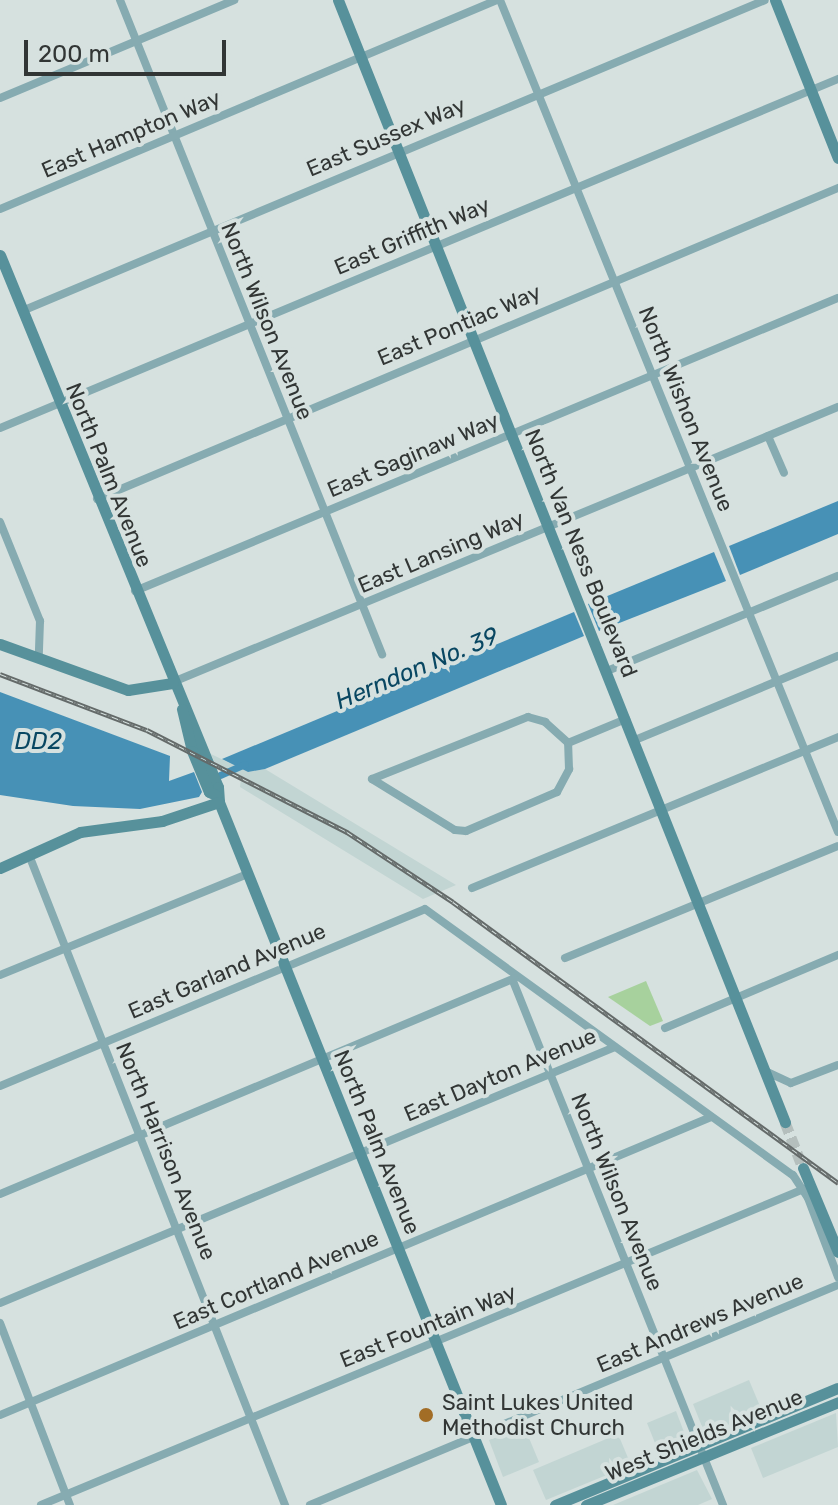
<!DOCTYPE html>
<style>
body{margin:0}
#map{position:relative;width:838px;height:1505px;overflow:hidden;background:#d6e1df;font-family:Rubik,sans-serif}
div>[style]{position:absolute}
[style*='--x']{left:calc(var(--x)*1px);top:calc(var(--y)*1px);width:calc(var(--w)*1px);rotate:calc(var(--a)*1deg)}
.built>*{inset:0;background:#c2d5d3}
.green>*{inset:0;background:#a7d19d}
.water>*{inset:0;background:#4791b6}
.canal>*{height:7px;margin:-3.5px;padding:0 3.5px;transform-origin:3.5px;border-radius:3.5px;background:#4791b6}
.secondary-tunnel>*{height:11px;margin-top:-5.5px;transform-origin:0;background:repeating-linear-gradient(90deg,#b5bfbd 0 11px,transparent 0 16.5px)}
.street>*{height:8px;margin:-4px;padding:0 4px;transform-origin:4px;border-radius:4px;background:#86abb1}
.secondary>*{height:11px;margin:-5.5px;padding:0 5.5px;transform-origin:5.5px;border-radius:5.5px;background:#57919b}
.rail>*{height:5px;margin-top:-2.5px;transform-origin:0;background:repeating-linear-gradient(90deg,#d6e1df 0 6px,#646a69 0 12px);box-sizing:border-box;border-block:2px solid #646a69}
.dots>*{width:22px;height:22px;translate:-50% -50%;box-sizing:border-box;border:4px solid #d6e1df;border-radius:50%}
span{translate:-50% -50%;white-space:nowrap;text-align:center;line-height:1.15;-webkit-text-stroke:8px #d6e1df;paint-order:stroke}
.street-label{font-size:22px;color:#323635}
.poi-label{font-size:22px;color:#323635}
.left{translate:0 -50%;text-align:left}
.water-label{font-size:24px;color:#094762;font-style:italic}
.scale{position:absolute;left:24px;top:40px;width:202px;height:36px;box-sizing:border-box;border:4px solid #323635;border-top:0;padding-left:10px;font-size:24px;line-height:28px;white-space:nowrap;color:#323635;-webkit-text-stroke:6px #d6e1df;paint-order:stroke}
</style>
<div id="map">
<div class="built">
<i style="clip-path:polygon(211px 754px,248px 772px,265px 769px,456px 885px,423px 899px,240px 787px,241px 779px,217px 768px)"></i>
<i style="clip-path:polygon(749px 1380px,762px 1411px,705px 1434px,693px 1404px)"></i>
<i style="clip-path:polygon(676px 1411px,687px 1440px,659px 1453px,647px 1423px)"></i>
<i style="clip-path:polygon(836px 1413px,838px 1447px,763px 1478px,751px 1448px)"></i>
<i style="clip-path:polygon(524px 1426px,539px 1462px,503px 1477px,489px 1440px)"></i>
<i style="clip-path:polygon(618px 1434px,631px 1465px,546px 1500px,533px 1470px)"></i>
<i style="clip-path:polygon(697px 1470px,712px 1499px,698px 1505px,613px 1505px)"></i>
</div>
<div class="green">
<i style="clip-path:polygon(646px 981px,663px 1021px,650px 1026px,608px 997px)"></i>
</div>
<div class="water">
<i style="clip-path:polygon(838px 501px,838px 534px,740px 575px,729px 546px)"></i>
<i style="clip-path:polygon(714px 552px,726px 581px,599px 631px,588px 604px)"></i>
<i style="clip-path:polygon(574px 612px,584px 636px,265px 769px,248px 772px,222px 759px)"></i>
<i style="clip-path:polygon(0 692px,170px 756px,169px 781px,194px 772px,202px 792px,199px 797px,140px 809px,73px 806px,0 795px)"></i>
</div>
<div class="canal">
<i style="--x:220;--y:775;--w:27;--a:-24"></i>
</div>
<div class="secondary-tunnel">
<i style="--x:785;--y:1122;--w:49;--a:68.6"></i>
</div>
<div class="street">
<i style="--x:120;--y:0;--w:705;--a:68.17"></i>
<i style="--x:500;--y:0;--w:898;--a:67.89"></i>
<i style="--x:0;--y:98;--w:254;--a:-22.7"></i>
<i style="--x:0;--y:209;--w:539;--a:-22.81"></i>
<i style="--x:22;--y:311;--w:805;--a:-22.71"></i>
<i style="--x:0;--y:428;--w:908;--a:-22.61"></i>
<i style="--x:768;--y:436;--w:40;--a:66.6"></i>
<i style="--x:97;--y:499;--w:804;--a:-22.77"></i>
<i style="--x:0;--y:522;--w:107;--a:68"></i>
<i style="--x:40;--y:621;--w:35;--a:92"></i>
<i style="--x:135;--y:591;--w:762;--a:-22.63"></i>
<i style="--x:607;--y:671;--w:250;--a:-22.4"></i>
<i style="--x:173;--y:682;--w:720;--a:-22.47"></i>
<i style="--x:635;--y:740;--w:220;--a:-22.5"></i>
<i style="--x:568;--y:743;--w:63;--a:-22.5"></i>
<i style="--x:372;--y:779;--w:97;--a:31.6"></i>
<i style="--x:455;--y:830;--w:11;--a:5"></i>
<i style="--x:466;--y:831;--w:99;--a:-23.2"></i>
<i style="--x:557;--y:792;--w:26;--a:-62"></i>
<i style="--x:569;--y:769;--w:26;--a:-92"></i>
<i style="--x:372;--y:779;--w:168;--a:-21.7"></i>
<i style="--x:528;--y:717;--w:18;--a:16"></i>
<i style="--x:545;--y:722;--w:31;--a:42"></i>
<i style="--x:29;--y:855;--w:699;--a:68.5"></i>
<i style="--x:472;--y:888;--w:396;--a:-22.4"></i>
<i style="--x:565;--y:958;--w:295;--a:-22.3"></i>
<i style="--x:0;--y:975;--w:268;--a:-22.2"></i>
<i style="--x:513;--y:981;--w:565;--a:68.16"></i>
<i style="--x:665;--y:1028;--w:188;--a:-22.9"></i>
<i style="--x:767;--y:1072;--w:26;--a:25"></i>
<i style="--x:791;--y:1083;--w:50;--a:-21"></i>
<i style="--x:0;--y:1086;--w:460;--a:-22.6"></i>
<i style="--x:425;--y:909;--w:454;--a:35.9"></i>
<i style="--x:793;--y:1175;--w:27;--a:57"></i>
<i style="--x:808;--y:1198;--w:85;--a:69.2"></i>
<i style="--x:0;--y:1194;--w:558;--a:-22.75"></i>
<i style="--x:0;--y:1303;--w:666;--a:-22.6"></i>
<i style="--x:0;--y:1323;--w:195;--a:69"></i>
<i style="--x:0;--y:1415;--w:771;--a:-22.74"></i>
<i style="--x:41;--y:1505;--w:826;--a:-22.5"></i>
<i style="--x:310;--y:1505;--w:572;--a:-22.62"></i>
</div>
<div class="secondary">
<i style="--x:338;--y:0;--w:1208;--a:68.28"></i>
<i style="--x:775;--y:0;--w:170;--a:68.3"></i>
<i style="--x:0;--y:255;--w:575;--a:67.72"></i>
<i style="--x:218;--y:787;--w:15;--a:86"></i>
<i style="--x:219;--y:802;--w:757;--a:68.14"></i>
<i style="--x:0;--y:644;--w:136;--a:19.8"></i>
<i style="--x:128;--y:690;--w:45;--a:-9"></i>
<i style="--x:182;--y:709;--w:43;--a:76.6"></i>
<i style="--x:192;--y:751;--w:44;--a:67.5"></i>
<i style="--x:209;--y:792;--w:8;--a:23"></i>
<i style="--x:0;--y:868;--w:88;--a:-24.2"></i>
<i style="--x:80;--y:832;--w:83;--a:-7.6"></i>
<i style="--x:162;--y:821;--w:60;--a:-18.4"></i>
<i style="--x:803;--y:1168;--w:91;--a:67.4"></i>
<i style="--x:555;--y:1505;--w:306;--a:-22.5"></i>
<i style="--x:586;--y:1505;--w:272;--a:-22.2"></i>
</div>
<div class="rail">
<i style="--x:0;--y:674;--w:157;--a:20.9"></i>
<i style="--x:147;--y:730;--w:225;--a:27"></i>
<i style="--x:347;--y:832;--w:127;--a:33.4"></i>
<i style="--x:453;--y:902;--w:477;--a:36.1"></i>
</div>
<div class="dots">
<i style="left:426px;top:1415px;background:#a26d26"></i>
</div>
<div class="street-label">
<span style="left:131px;top:134px;rotate:-23deg">East Hampton Way</span>
<span style="left:386px;top:137px;rotate:-23deg">East Sussex Way</span>
<span style="left:412px;top:236px;rotate:-23deg">East Griffith Way</span>
<span style="left:267px;top:321px;rotate:68deg">North Wilson Avenue</span>
<span style="left:459px;top:325px;rotate:-23deg">East Pontiac Way</span>
<span style="left:686px;top:409px;rotate:68deg">North Wishon Avenue</span>
<span style="left:413px;top:455px;rotate:-23deg">East Saginaw Way</span>
<span style="left:109px;top:475px;rotate:68deg">North Palm Avenue</span>
<span style="left:441px;top:552px;rotate:-23deg">East Lansing Way</span>
<span style="left:581px;top:553px;rotate:68deg">North Van Ness Boulevard</span>
<span style="left:227px;top:971px;rotate:-23deg">East Garland Avenue</span>
<span style="left:500px;top:1075px;rotate:-23deg">East Dayton Avenue</span>
<span style="left:377px;top:1142px;rotate:68deg">North Palm Avenue</span>
<span style="left:166px;top:1151px;rotate:68deg">North Harrison Avenue</span>
<span style="left:617px;top:1192px;rotate:68deg">North Wilson Avenue</span>
<span style="left:276px;top:1280px;rotate:-23deg">East Cortland Avenue</span>
<span style="left:700px;top:1323px;rotate:-23deg">East Andrews Avenue</span>
<span style="left:428px;top:1326px;rotate:-22deg">East Fountain Way</span>
<span style="left:704px;top:1435px;rotate:-22deg">West Shields Avenue</span>
</div>
<div class="poi-label">
<span class="left" style="left:442px;top:1415px">Saint Lukes United<br>Methodist Church</span>
</div>
<div class="water-label">
<span style="left:417px;top:669px;rotate:-23deg">Herndon No. 39</span>
<span style="left:38px;top:742px">DD2</span>
</div>
<div class="scale">200 m</div>
</div>
